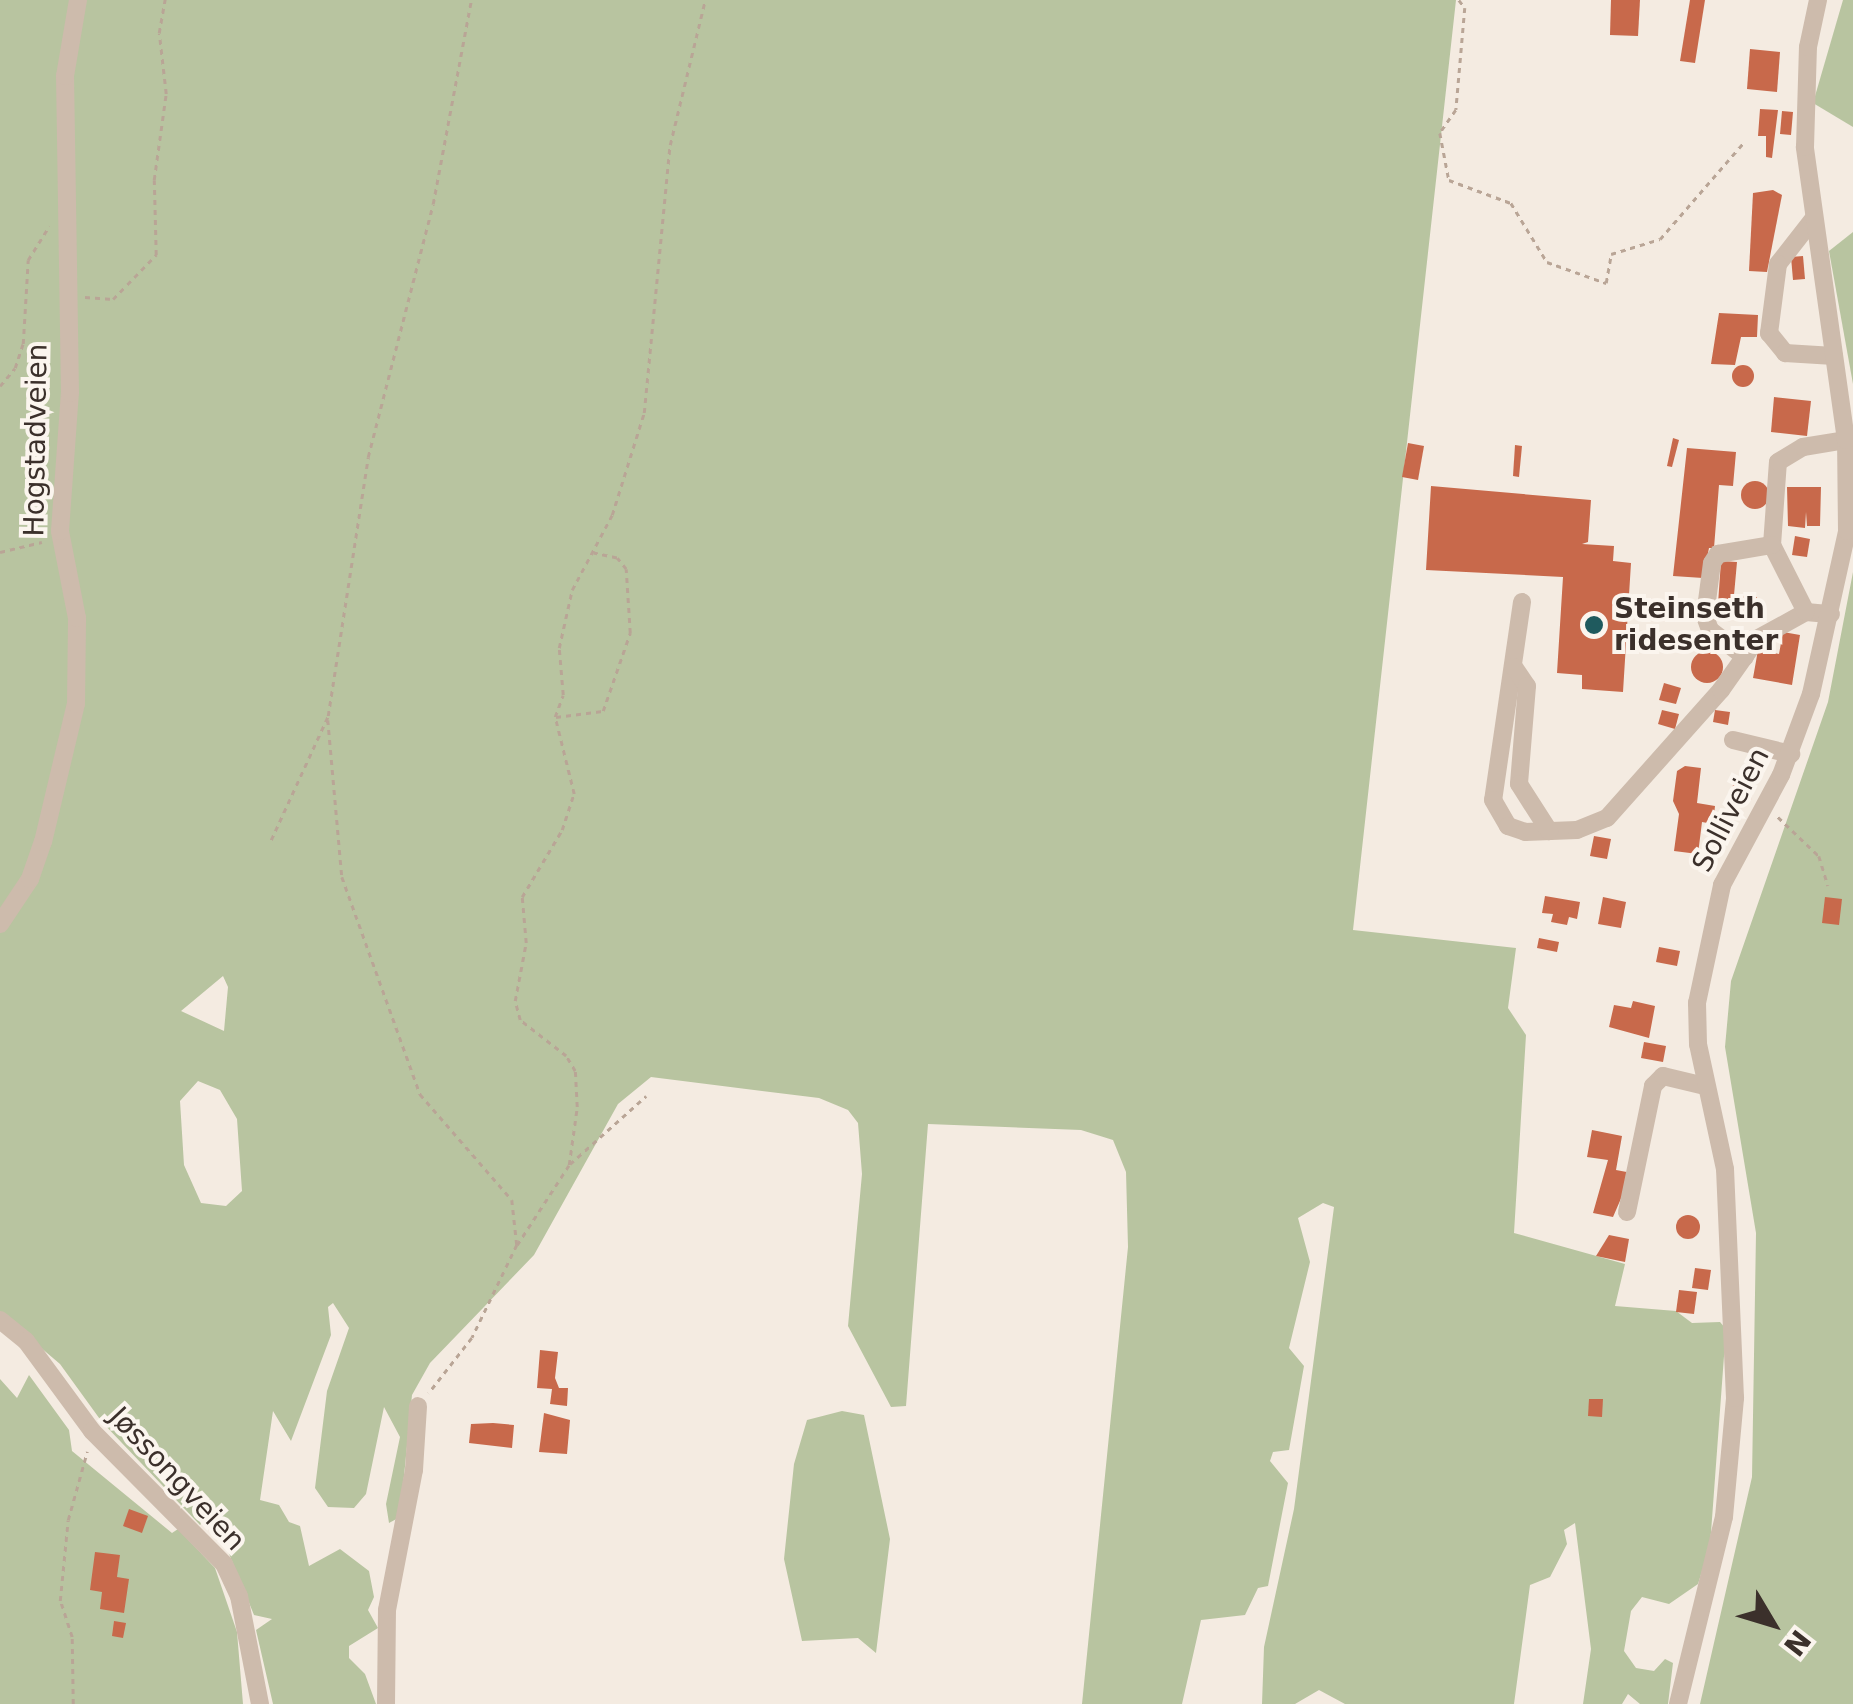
<!DOCTYPE html>
<meta charset="utf-8">
<style>
body{margin:0}
#map{position:relative;width:1853px;height:1704px;overflow:hidden;background:#f4ebe1;font-family:"DejaVu Sans",sans-serif}
div>[style]{position:absolute}
[style*='--x']{left:calc(var(--x)*1px);top:calc(var(--y)*1px);width:calc(var(--w)*1px);rotate:calc(var(--a)*1deg)}
.green>*{inset:0;background:#b8c4a0}
.building>*{inset:0;background:#c8694b}
.round{border-radius:50%}
.path>*{height:2.5px;margin-top:-1.25px;transform-origin:0;background:repeating-linear-gradient(90deg,#b9a596 0 5px,transparent 0 10px)}
.minor>*{height:18px;margin:-9px;padding:0 9px;transform-origin:9px;border-radius:9px;background:#cdbbac}
.dots>*{width:28px;height:28px;translate:-50% -50%;box-sizing:border-box;border:5px solid #fbf5ee;border-radius:50%}
span{translate:-50% -50%;white-space:nowrap;text-align:center;line-height:1.15;-webkit-text-stroke:8px #fbf5ee;paint-order:stroke}
.street-label{font-size:28px;color:#3b302b}
.poi-label{font-size:28px;color:#3b302b;font-weight:700}
.left{translate:0 -50%;text-align:left}
.north{position:absolute;left:1723px;top:1574px;width:100px;height:100px;-webkit-text-stroke:8px #fbf5ee;paint-order:stroke;rotate:128deg;font-size:28px;font-weight:700;line-height:40px;text-align:center;color:#3b302b}
.north::after{content:'';display:block;margin:auto;width:35px;height:45px;background:#3b302b;clip-path:polygon(50% 0,100% 100%,50% 72%,0 100%)}
</style>
<div id="map">
<div class="green">
<i style="clip-path:polygon(evenodd,0 0,1456px 0,1353px 930px,1516px 948px,1508px 1008px,1526px 1035px,1514px 1233px,1625px 1264px,1615px 1306px,1676px 1311px,1692px 1323px,1720px 1322px,1726px 1329px,1710px 1546px,1698px 1584px,1669px 1604px,1642px 1597px,1631px 1611px,1624px 1651px,1636px 1668px,1654px 1671px,1665px 1659px,1673px 1663px,1668px 1704px,1640px 1704px,1628px 1694px,1622px 1704px,1583px 1704px,1591px 1649px,1575px 1523px,1564px 1530px,1567px 1544px,1550px 1577px,1530px 1585px,1514px 1704px,1345px 1704px,1319px 1690px,1295px 1704px,1262px 1704px,1264px 1647px,1294px 1509px,1334px 1207px,1323px 1203px,1298px 1218px,1310px 1262px,1289px 1348px,1304px 1366px,1289px 1450px,1273px 1452px,1270px 1461px,1288px 1483px,1268px 1586px,1258px 1588px,1245px 1615px,1201px 1620px,1182px 1704px,1082px 1704px,1128px 1247px,1126px 1172px,1113px 1140px,1081px 1130px,928px 1124px,906px 1406px,891px 1407px,848px 1326px,862px 1174px,858px 1123px,848px 1110px,819px 1098px,651px 1077px,618px 1104px,534px 1255px,430px 1363px,412px 1395px,400px 1517px,389px 1523px,386px 1504px,400px 1437px,384px 1407px,366px 1494px,354px 1508px,328px 1507px,315px 1488px,327px 1391px,349px 1328px,333px 1303px,328px 1307px,331px 1335px,291px 1441px,273px 1411px,260px 1500px,279px 1505px,289px 1522px,300px 1526px,309px 1566px,340px 1549px,369px 1571px,374px 1597px,368px 1610px,378px 1628px,349px 1646px,349px 1658px,365px 1674px,376px 1704px,273px 1704px,256px 1630px,272px 1619px,254px 1615px,223px 1539px,204px 1521px,200px 1525px,102px 1422px,60px 1364px,0 1313px,0 0,223px 976px,228px 987px,224px 1031px,181px 1011px,223px 976px,0 0,198px 1081px,220px 1090px,237px 1119px,242px 1191px,226px 1206px,201px 1203px,184px 1165px,180px 1101px,198px 1081px)"></i>
<i style="clip-path:polygon(1843px 0,1853px 0,1853px 127px,1813px 103px)"></i>
<i style="clip-path:polygon(1853px 232px,1853px 384px,1829px 251px)"></i>
<i style="clip-path:polygon(1853px 572px,1853px 1704px,1700px 1704px,1752px 1477px,1756px 1233px,1725px 1047px,1731px 981px,1828px 702px)"></i>
<i style="clip-path:polygon(29px 1375px,69px 1430px,72px 1451px,172px 1533px,178px 1529px,215px 1568px,237px 1632px,243px 1704px,0 1704px,0 1379px,17px 1398px)"></i>
<i style="clip-path:polygon(842px 1411px,864px 1415px,890px 1539px,876px 1653px,858px 1638px,802px 1641px,784px 1559px,794px 1464px,807px 1420px)"></i>
</div>
<div class="building">
<i style="clip-path:polygon(1611px 0,1640px 0,1638px 36px,1610px 35px)"></i>
<i style="clip-path:polygon(1690px 0,1705px 0,1695px 63px,1680px 61px)"></i>
<i style="clip-path:polygon(1750px 49px,1780px 52px,1777px 92px,1747px 89px)"></i>
<i style="clip-path:polygon(1760px 109px,1778px 110px,1772px 158px,1766px 157px,1766px 136px,1758px 136px)"></i>
<i style="clip-path:polygon(1782px 111px,1793px 112px,1791px 135px,1780px 134px)"></i>
<i style="clip-path:polygon(1773px 190px,1782px 195px,1767px 272px,1749px 271px,1753px 193px)"></i>
<i style="clip-path:polygon(1803px 256px,1805px 279px,1793px 280px,1791px 257px)"></i>
<i style="clip-path:polygon(1719px 313px,1758px 315px,1757px 337px,1741px 337px,1735px 365px,1711px 364px)"></i>
<i class="round" style="left:1732px;top:365px;width:22px;height:22px"></i>
<i style="clip-path:polygon(1774px 397px,1811px 401px,1807px 436px,1771px 432px)"></i>
<i style="clip-path:polygon(1673px 438px,1679px 440px,1672px 467px,1667px 466px)"></i>
<i style="clip-path:polygon(1408px 443px,1424px 446px,1418px 480px,1402px 477px)"></i>
<i style="clip-path:polygon(1515px 445px,1522px 446px,1519px 477px,1513px 476px)"></i>
<i style="clip-path:polygon(1687px 448px,1736px 452px,1733px 486px,1719px 485px,1714px 548px,1709px 548px,1703px 578px,1673px 576px)"></i>
<i class="round" style="left:1741px;top:481px;width:28px;height:28px"></i>
<i style="clip-path:polygon(1431px 486px,1591px 500px,1588px 542px,1582px 544px,1614px 546px,1613px 561px,1631px 563px,1623px 692px,1582px 689px,1582px 675px,1557px 673px,1563px 577px,1426px 570px)"></i>
<i style="clip-path:polygon(1787px 487px,1821px 487px,1820px 526px,1807px 526px,1806px 512px,1805px 528px,1788px 526px)"></i>
<i style="clip-path:polygon(1795px 536px,1810px 539px,1807px 557px,1792px 555px)"></i>
<i style="clip-path:polygon(1721px 561px,1737px 562px,1734px 595px,1757px 597px,1756px 620px,1717px 618px)"></i>
<i style="clip-path:polygon(1783px 632px,1800px 635px,1792px 685px,1753px 678px,1758px 650px,1779px 654px)"></i>
<i class="round" style="left:1691px;top:651px;width:32px;height:32px"></i>
<i style="clip-path:polygon(1664px 683px,1681px 688px,1676px 704px,1659px 700px)"></i>
<i style="clip-path:polygon(1662px 710px,1679px 714px,1675px 729px,1658px 724px)"></i>
<i style="clip-path:polygon(1715px 710px,1730px 712px,1728px 725px,1713px 722px)"></i>
<i style="clip-path:polygon(1685px 766px,1701px 768px,1697px 803px,1715px 806px,1713px 824px,1702px 822px,1698px 854px,1674px 851px,1679px 814px,1673px 801px,1677px 771px)"></i>
<i style="clip-path:polygon(1734px 779px,1753px 781px,1751px 800px,1731px 797px)"></i>
<i style="clip-path:polygon(1594px 836px,1611px 839px,1607px 859px,1590px 856px)"></i>
<i style="clip-path:polygon(1545px 896px,1580px 902px,1577px 919px,1569px 917px,1567px 925px,1551px 922px,1553px 914px,1542px 913px)"></i>
<i style="clip-path:polygon(1603px 897px,1626px 902px,1621px 928px,1598px 924px)"></i>
<i style="clip-path:polygon(1825px 897px,1842px 899px,1839px 925px,1822px 923px)"></i>
<i style="clip-path:polygon(1539px 938px,1559px 942px,1557px 952px,1537px 948px)"></i>
<i style="clip-path:polygon(1659px 947px,1680px 951px,1677px 966px,1656px 962px)"></i>
<i style="clip-path:polygon(1633px 1001px,1655px 1006px,1649px 1038px,1609px 1027px,1614px 1005px,1631px 1008px)"></i>
<i style="clip-path:polygon(1644px 1042px,1666px 1046px,1663px 1062px,1641px 1058px)"></i>
<i style="clip-path:polygon(1592px 1130px,1622px 1136px,1616px 1170px,1632px 1173px,1613px 1217px,1593px 1213px,1608px 1160px,1587px 1157px)"></i>
<i class="round" style="left:1676px;top:1215px;width:24px;height:24px"></i>
<i style="clip-path:polygon(1609px 1235px,1629px 1239px,1625px 1262px,1596px 1256px)"></i>
<i style="clip-path:polygon(1695px 1268px,1711px 1270px,1708px 1290px,1692px 1288px)"></i>
<i style="clip-path:polygon(1679px 1290px,1697px 1292px,1694px 1314px,1676px 1312px)"></i>
<i style="clip-path:polygon(540px 1350px,558px 1352px,555px 1378px,559px 1388px,568px 1388px,567px 1406px,550px 1404px,552px 1389px,537px 1388px)"></i>
<i style="clip-path:polygon(1589px 1399px,1603px 1399px,1602px 1417px,1588px 1416px)"></i>
<i style="clip-path:polygon(544px 1413px,570px 1420px,567px 1454px,539px 1452px)"></i>
<i style="clip-path:polygon(493px 1423px,514px 1425px,512px 1448px,469px 1443px,471px 1424px)"></i>
<i style="clip-path:polygon(129px 1509px,148px 1516px,142px 1533px,123px 1526px)"></i>
<i style="clip-path:polygon(95px 1552px,120px 1555px,117px 1577px,129px 1579px,124px 1613px,100px 1609px,102px 1592px,90px 1590px)"></i>
<i style="clip-path:polygon(114px 1621px,126px 1623px,123px 1638px,112px 1636px)"></i>
</div>
<div class="path">
<i style="--x:1459;--y:0;--w:10;--a:53"></i>
<i style="--x:1465;--y:8;--w:102;--a:95"></i>
<i style="--x:1456;--y:110;--w:28;--a:125"></i>
<i style="--x:1440;--y:133;--w:48;--a:79.2"></i>
<i style="--x:1449;--y:180;--w:66;--a:20.4"></i>
<i style="--x:1511;--y:203;--w:69;--a:58.6"></i>
<i style="--x:1547;--y:262;--w:63;--a:19.6"></i>
<i style="--x:1606;--y:283;--w:29;--a:-80"></i>
<i style="--x:1611;--y:254;--w:51;--a:-17"></i>
<i style="--x:1660;--y:239;--w:128;--a:-49.1"></i>
<i style="--x:85;--y:297;--w:28;--a:4"></i>
<i style="--x:113;--y:299;--w:62;--a:-45.7"></i>
<i style="--x:156;--y:255;--w:75;--a:-91.5"></i>
<i style="--x:154;--y:180;--w:87;--a:-82.1"></i>
<i style="--x:166;--y:94;--w:61;--a:-96.5"></i>
<i style="--x:159;--y:33;--w:34;--a:-80"></i>
<i style="--x:0;--y:386;--w:23;--a:-50"></i>
<i style="--x:15;--y:368;--w:25;--a:-72"></i>
<i style="--x:23;--y:344;--w:84;--a:-86.6"></i>
<i style="--x:28;--y:260;--w:40;--a:-58"></i>
<i style="--x:0;--y:552;--w:43;--a:-13.4"></i>
<i style="--x:556;--y:717;--w:47;--a:-7.3"></i>
<i style="--x:603;--y:711;--w:83;--a:-70.9"></i>
<i style="--x:630;--y:633;--w:64;--a:-93.6"></i>
<i style="--x:626;--y:569;--w:14;--a:-129"></i>
<i style="--x:617;--y:558;--w:24;--a:-168"></i>
<i style="--x:328;--y:720;--w:158;--a:84.9"></i>
<i style="--x:342;--y:877;--w:231;--a:70.2"></i>
<i style="--x:420;--y:1094;--w:140;--a:49"></i>
<i style="--x:512;--y:1200;--w:45;--a:83.7"></i>
<i style="--x:517;--y:1245;--w:103;--a:115.8"></i>
<i style="--x:472;--y:1338;--w:70;--a:128"></i>
<i style="--x:1778;--y:817;--w:57;--a:43.6"></i>
<i style="--x:1819;--y:856;--w:31;--a:73"></i>
<i style="--x:271;--y:840;--w:136;--a:-65.3"></i>
<i style="--x:328;--y:716;--w:262;--a:-81.2"></i>
<i style="--x:368;--y:457;--w:261;--a:-75.6"></i>
<i style="--x:433;--y:204;--w:208;--a:-79.4"></i>
<i style="--x:570;--y:1164;--w:102;--a:-41.8"></i>
<i style="--x:517;--y:1245;--w:95;--a:-57"></i>
<i style="--x:569;--y:1165;--w:59;--a:-82.1"></i>
<i style="--x:577;--y:1107;--w:36;--a:-93"></i>
<i style="--x:575;--y:1071;--w:17;--a:-121"></i>
<i style="--x:566;--y:1056;--w:58;--a:-142"></i>
<i style="--x:520;--y:1020;--w:20;--a:-105"></i>
<i style="--x:515;--y:1001;--w:59;--a:-79.3"></i>
<i style="--x:526;--y:943;--w:46;--a:-95"></i>
<i style="--x:522;--y:897;--w:78;--a:-59.2"></i>
<i style="--x:562;--y:830;--w:38;--a:-72"></i>
<i style="--x:574;--y:794;--w:79;--a:-103.9"></i>
<i style="--x:555;--y:717;--w:23;--a:-70"></i>
<i style="--x:563;--y:695;--w:47;--a:-94.9"></i>
<i style="--x:559;--y:648;--w:59;--a:-77.4"></i>
<i style="--x:572;--y:590;--w:85;--a:-61.9"></i>
<i style="--x:612;--y:515;--w:107;--a:-72.6"></i>
<i style="--x:644;--y:413;--w:269;--a:-84.5"></i>
<i style="--x:670;--y:145;--w:149;--a:-76.4"></i>
<i style="--x:73;--y:1704;--w:67;--a:-90.9"></i>
<i style="--x:72;--y:1637;--w:38;--a:-108"></i>
<i style="--x:60;--y:1601;--w:81;--a:-84.4"></i>
<i style="--x:68;--y:1520;--w:71;--a:-74.4"></i>
</div>
<div class="minor">
<i style="--x:1814;--y:218;--w:58;--a:128"></i>
<i style="--x:1778;--y:264;--w:70;--a:97.4"></i>
<i style="--x:1769;--y:333;--w:26;--a:51"></i>
<i style="--x:1785;--y:353;--w:49;--a:3.5"></i>
<i style="--x:1522;--y:602;--w:200;--a:98.3"></i>
<i style="--x:1493;--y:800;--w:30;--a:60"></i>
<i style="--x:1508;--y:826;--w:18;--a:19"></i>
<i style="--x:1525;--y:832;--w:52;--a:-2.2"></i>
<i style="--x:1577;--y:830;--w:32;--a:-22"></i>
<i style="--x:1607;--y:818;--w:171;--a:-48.3"></i>
<i style="--x:1721;--y:690;--w:62;--a:-54.8"></i>
<i style="--x:1757;--y:639;--w:56;--a:-28.9"></i>
<i style="--x:1806;--y:612;--w:25;--a:5"></i>
<i style="--x:1806;--y:612;--w:75;--a:-116.9"></i>
<i style="--x:1772;--y:545;--w:83;--a:-85.9"></i>
<i style="--x:1778;--y:462;--w:29;--a:-31"></i>
<i style="--x:1803;--y:447;--w:44;--a:-9.2"></i>
<i style="--x:1745;--y:657;--w:44;--a:-142.4"></i>
<i style="--x:1710;--y:630;--w:15;--a:-110"></i>
<i style="--x:1705;--y:616;--w:53;--a:-82.5"></i>
<i style="--x:1712;--y:563;--w:11;--a:-56"></i>
<i style="--x:1718;--y:554;--w:55;--a:-9.5"></i>
<i style="--x:1514;--y:667;--w:23;--a:56"></i>
<i style="--x:1527;--y:686;--w:98;--a:94.7"></i>
<i style="--x:1519;--y:784;--w:56;--a:57.4"></i>
<i style="--x:1733;--y:740;--w:60;--a:13.6"></i>
<i style="--x:0;--y:924;--w:54;--a:-56.3"></i>
<i style="--x:30;--y:879;--w:39;--a:-71"></i>
<i style="--x:43;--y:842;--w:142;--a:-76.6"></i>
<i style="--x:76;--y:704;--w:86;--a:-89.3"></i>
<i style="--x:77;--y:618;--w:89;--a:-101.1"></i>
<i style="--x:60;--y:531;--w:138;--a:-85.9"></i>
<i style="--x:70;--y:393;--w:317;--a:-90.9"></i>
<i style="--x:65;--y:76;--w:77;--a:-80.3"></i>
<i style="--x:1627;--y:1212;--w:129;--a:-78.3"></i>
<i style="--x:1653;--y:1086;--w:14;--a:-45"></i>
<i style="--x:1663;--y:1076;--w:43;--a:13.4"></i>
<i style="--x:0;--y:1320;--w:33;--a:39"></i>
<i style="--x:26;--y:1341;--w:112;--a:53.7"></i>
<i style="--x:92;--y:1431;--w:187;--a:45.2"></i>
<i style="--x:224;--y:1564;--w:35;--a:65"></i>
<i style="--x:239;--y:1596;--w:110;--a:79"></i>
<i style="--x:386;--y:1704;--w:94;--a:-89.4"></i>
<i style="--x:387;--y:1610;--w:143;--a:-79.1"></i>
<i style="--x:414;--y:1470;--w:64;--a:-86.4"></i>
<i style="--x:1678;--y:1704;--w:193;--a:-76.2"></i>
<i style="--x:1724;--y:1517;--w:120;--a:-84.7"></i>
<i style="--x:1735;--y:1398;--w:229;--a:-92.5"></i>
<i style="--x:1725;--y:1169;--w:128;--a:-102.2"></i>
<i style="--x:1698;--y:1044;--w:41;--a:-91.4"></i>
<i style="--x:1697;--y:1003;--w:121;--a:-78"></i>
<i style="--x:1722;--y:885;--w:125;--a:-61.8"></i>
<i style="--x:1781;--y:775;--w:86;--a:-69.7"></i>
<i style="--x:1811;--y:694;--w:167;--a:-77.5"></i>
<i style="--x:1847;--y:531;--w:91;--a:-90.6"></i>
<i style="--x:1846;--y:440;--w:296;--a:-98"></i>
<i style="--x:1805;--y:147;--w:100;--a:-88.3"></i>
<i style="--x:1808;--y:47;--w:48;--a:-78"></i>
</div>
<div class="dots">
<i style="left:1594px;top:625px;background:#1f5a5e"></i>
</div>
<div class="street-label">
<span style="left:36px;top:440px;rotate:-89deg">Hogstadveien</span>
<span style="left:1731px;top:810px;rotate:-63deg">Solliveien</span>
<span style="left:177px;top:1479px;rotate:47deg">Jøssongveien</span>
</div>
<div class="poi-label">
<span class="left" style="left:1614px;top:625px">Steinseth<br>ridesenter</span>
</div>
<div class="north">N</div>
</div>
